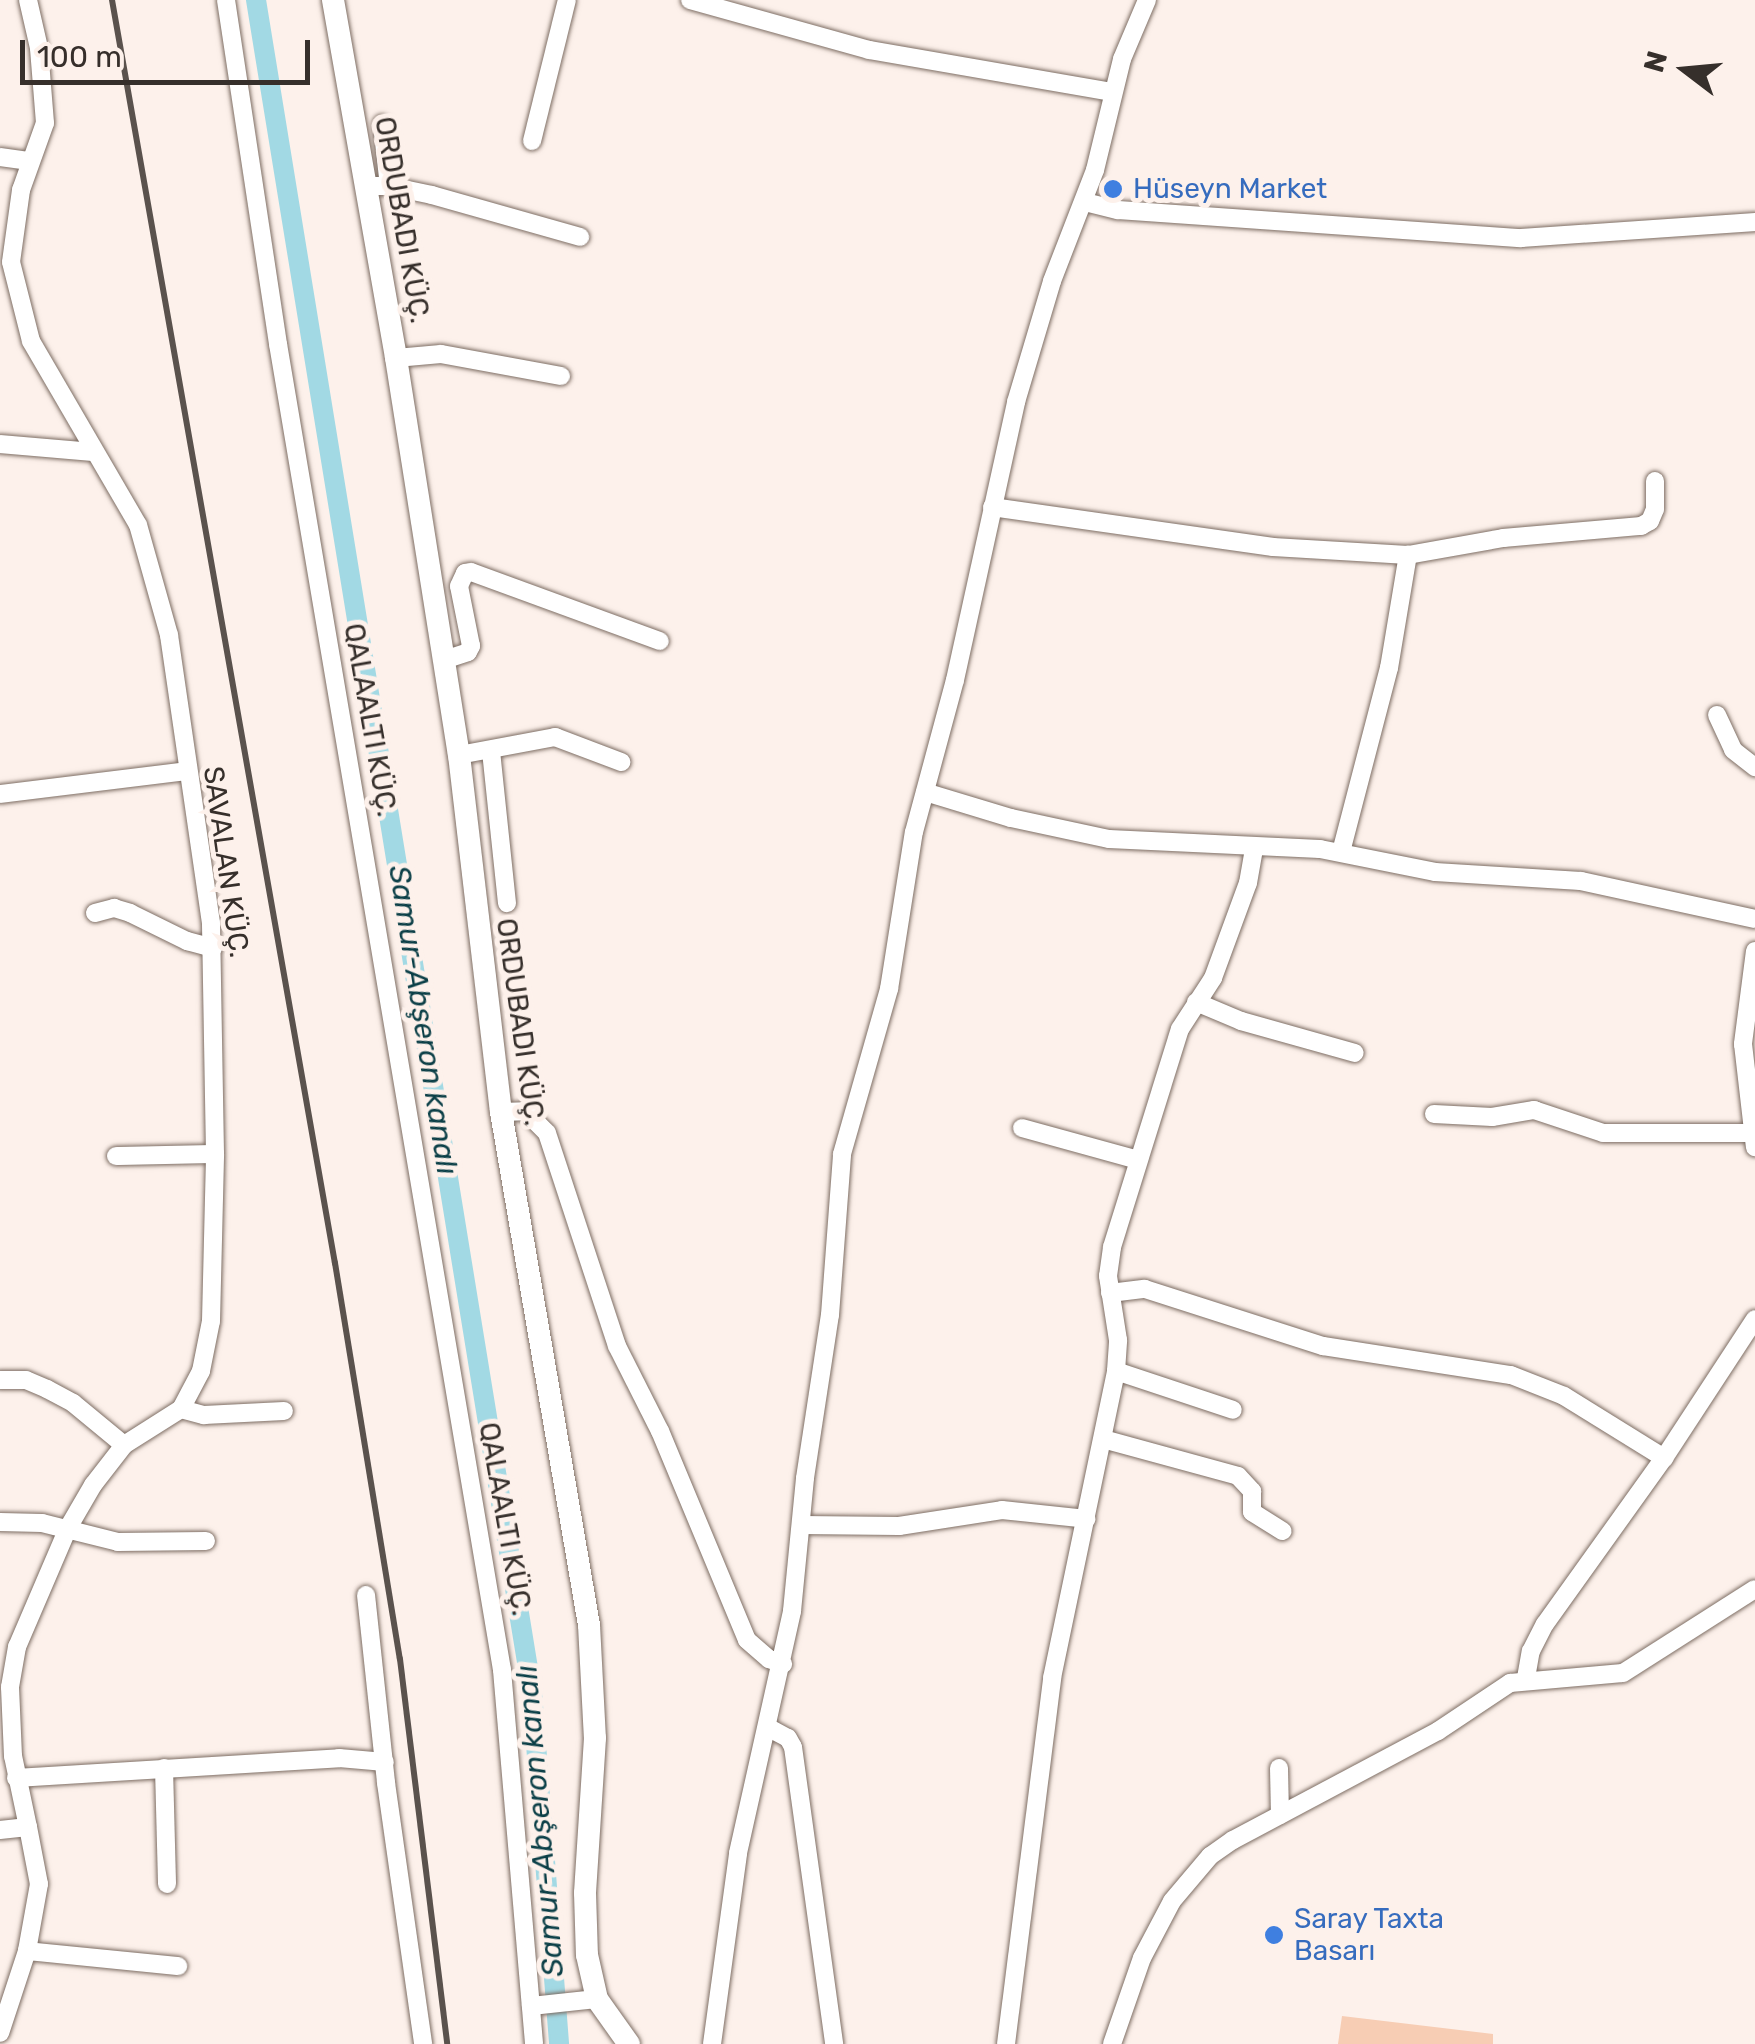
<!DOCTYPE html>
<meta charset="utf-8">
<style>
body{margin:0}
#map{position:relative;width:1755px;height:2044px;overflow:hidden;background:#fdf1eb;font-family:Rubik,sans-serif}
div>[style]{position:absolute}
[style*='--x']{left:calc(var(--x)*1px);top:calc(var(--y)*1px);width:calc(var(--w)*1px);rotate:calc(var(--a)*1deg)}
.canal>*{height:20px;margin:-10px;padding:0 10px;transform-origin:10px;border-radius:10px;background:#a2d9e4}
.building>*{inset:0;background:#f7cdb4}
.roads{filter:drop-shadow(0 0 2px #7d6d63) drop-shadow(0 0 2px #7d6d63)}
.minor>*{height:18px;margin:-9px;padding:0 9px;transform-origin:9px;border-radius:9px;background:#fff}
.tertiary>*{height:22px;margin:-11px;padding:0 11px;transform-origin:11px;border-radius:11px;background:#fff}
.rail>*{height:6px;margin:-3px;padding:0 3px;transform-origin:3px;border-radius:3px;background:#5a524d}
.dots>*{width:28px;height:28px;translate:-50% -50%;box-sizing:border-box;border:5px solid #fdf1eb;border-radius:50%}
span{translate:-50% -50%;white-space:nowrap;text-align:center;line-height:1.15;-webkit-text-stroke:10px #fdf1eb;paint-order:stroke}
.shop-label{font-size:28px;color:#366cbe}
.left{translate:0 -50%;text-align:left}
.street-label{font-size:28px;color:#362f2b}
.water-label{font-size:30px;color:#0b3f47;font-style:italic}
.north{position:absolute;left:1635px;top:20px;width:100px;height:100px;-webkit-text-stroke:8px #fdf1eb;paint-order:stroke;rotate:286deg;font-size:28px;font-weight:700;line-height:40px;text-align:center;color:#362f2b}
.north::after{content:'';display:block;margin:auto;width:35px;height:45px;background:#362f2b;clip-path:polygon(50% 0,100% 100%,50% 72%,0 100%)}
.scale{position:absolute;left:20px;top:40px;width:290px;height:45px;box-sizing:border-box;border:5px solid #362f2b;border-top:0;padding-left:12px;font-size:30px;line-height:35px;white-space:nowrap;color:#362f2b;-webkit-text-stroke:8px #fdf1eb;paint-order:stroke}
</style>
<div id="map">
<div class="canal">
<i style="--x:256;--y:0;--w:1714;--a:80.74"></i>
<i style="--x:532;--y:1692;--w:353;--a:85.6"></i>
</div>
<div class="building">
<i style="clip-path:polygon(1342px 2016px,1493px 2034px,1493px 2044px,1338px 2044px)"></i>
</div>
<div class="roads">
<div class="minor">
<i style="--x:226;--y:0;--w:348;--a:81.4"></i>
<i style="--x:278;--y:344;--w:1345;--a:80.41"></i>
<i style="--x:502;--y:1670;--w:375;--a:85.1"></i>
<i style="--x:690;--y:0;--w:186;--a:15.6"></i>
<i style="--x:869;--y:50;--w:247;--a:9.8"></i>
<i style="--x:382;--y:124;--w:62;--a:83.6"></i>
<i style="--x:532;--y:141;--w:145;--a:-76.1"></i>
<i style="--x:0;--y:157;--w:30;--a:8"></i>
<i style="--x:366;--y:186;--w:23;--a:0"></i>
<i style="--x:389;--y:186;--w:44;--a:11.8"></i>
<i style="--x:432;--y:195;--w:154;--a:15.8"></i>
<i style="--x:1085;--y:202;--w:34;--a:14"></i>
<i style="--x:1118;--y:210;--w:404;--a:4"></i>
<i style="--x:1521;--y:238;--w:235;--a:-3.9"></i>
<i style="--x:396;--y:358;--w:45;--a:-5.1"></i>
<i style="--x:441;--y:354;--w:122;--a:10.4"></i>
<i style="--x:0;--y:444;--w:93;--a:4.9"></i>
<i style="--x:992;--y:507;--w:284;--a:8.1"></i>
<i style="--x:1273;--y:547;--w:135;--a:3.4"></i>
<i style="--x:1408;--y:555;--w:97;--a:-10.1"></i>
<i style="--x:1503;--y:538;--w:139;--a:-5"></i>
<i style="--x:1641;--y:526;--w:10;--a:-29"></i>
<i style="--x:1650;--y:521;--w:13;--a:-67"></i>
<i style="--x:1655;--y:509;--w:28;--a:-90"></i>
<i style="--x:444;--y:660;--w:25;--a:-18"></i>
<i style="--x:468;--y:652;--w:7;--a:-63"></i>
<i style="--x:471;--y:646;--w:61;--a:-101.3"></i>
<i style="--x:459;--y:586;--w:14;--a:-65"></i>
<i style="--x:465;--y:573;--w:6;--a:-9"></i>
<i style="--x:471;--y:572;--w:201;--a:20.1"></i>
<i style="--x:1717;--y:715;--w:38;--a:65"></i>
<i style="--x:1733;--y:750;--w:28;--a:38"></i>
<i style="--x:491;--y:751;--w:153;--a:84"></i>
<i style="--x:459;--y:755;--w:98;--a:-10.6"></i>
<i style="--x:555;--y:737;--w:71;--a:20.7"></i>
<i style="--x:925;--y:792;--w:90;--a:16.8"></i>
<i style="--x:1011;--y:818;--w:100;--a:12.1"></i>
<i style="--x:1109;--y:839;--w:211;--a:2.7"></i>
<i style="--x:1320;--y:849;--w:117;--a:11.3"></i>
<i style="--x:1435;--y:872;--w:146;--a:3.5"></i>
<i style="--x:1581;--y:881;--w:178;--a:12.3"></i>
<i style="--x:0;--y:794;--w:187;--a:-7"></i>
<i style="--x:1341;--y:852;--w:190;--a:-75.4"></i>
<i style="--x:1389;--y:668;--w:115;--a:-80.5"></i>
<i style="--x:95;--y:913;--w:20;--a:-15"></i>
<i style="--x:114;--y:908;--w:17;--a:17"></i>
<i style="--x:130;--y:913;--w:64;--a:26.2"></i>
<i style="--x:187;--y:941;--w:27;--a:15"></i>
<i style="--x:1755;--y:951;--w:94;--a:97.4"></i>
<i style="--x:1743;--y:1044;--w:104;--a:83.4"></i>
<i style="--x:1196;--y:1002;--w:49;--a:22.9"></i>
<i style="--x:1241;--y:1021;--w:118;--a:15.7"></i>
<i style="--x:501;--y:1112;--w:24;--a:-2"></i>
<i style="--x:525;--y:1111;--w:31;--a:45"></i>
<i style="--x:547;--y:1133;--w:224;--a:71.8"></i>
<i style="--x:617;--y:1346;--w:95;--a:63.2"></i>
<i style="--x:660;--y:1431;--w:226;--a:67.4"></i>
<i style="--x:747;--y:1640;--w:29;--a:41"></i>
<i style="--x:769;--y:1659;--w:15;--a:20"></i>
<i style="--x:1434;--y:1114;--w:58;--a:3"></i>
<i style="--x:1492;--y:1117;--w:43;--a:-9.5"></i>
<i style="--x:1534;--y:1110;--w:73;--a:18.4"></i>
<i style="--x:1603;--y:1133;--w:149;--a:0"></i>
<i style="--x:1022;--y:1128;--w:120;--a:15.4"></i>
<i style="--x:116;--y:1156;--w:99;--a:-1.2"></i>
<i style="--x:1110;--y:1293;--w:35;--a:-7"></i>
<i style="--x:1145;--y:1289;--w:187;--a:17.8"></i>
<i style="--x:1323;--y:1346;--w:190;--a:8.8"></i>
<i style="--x:1511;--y:1375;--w:57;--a:21.6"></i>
<i style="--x:1564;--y:1396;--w:118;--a:31.8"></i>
<i style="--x:1116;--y:1371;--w:123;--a:18.4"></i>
<i style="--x:0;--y:1380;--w:26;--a:0"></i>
<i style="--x:26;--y:1380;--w:23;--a:23"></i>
<i style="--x:47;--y:1389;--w:30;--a:28"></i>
<i style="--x:73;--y:1403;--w:66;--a:39.5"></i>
<i style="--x:181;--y:1409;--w:24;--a:15"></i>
<i style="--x:204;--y:1415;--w:80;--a:-2.9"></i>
<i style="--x:1103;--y:1439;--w:140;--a:15.3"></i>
<i style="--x:1238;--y:1476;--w:21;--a:47"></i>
<i style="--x:1252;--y:1491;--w:21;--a:90"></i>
<i style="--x:1252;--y:1512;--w:36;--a:32"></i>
<i style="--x:0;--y:1522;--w:42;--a:1.4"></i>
<i style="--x:42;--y:1523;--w:78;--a:14"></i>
<i style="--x:118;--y:1542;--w:88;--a:-0.7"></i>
<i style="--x:801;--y:1525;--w:98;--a:0.6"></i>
<i style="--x:899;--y:1526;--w:104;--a:-8.8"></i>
<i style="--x:1002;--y:1510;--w:85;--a:6"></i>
<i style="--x:366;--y:1595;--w:189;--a:83.9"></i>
<i style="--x:386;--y:1783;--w:264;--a:81.9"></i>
<i style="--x:1526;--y:1678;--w:27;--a:-80"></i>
<i style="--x:1531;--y:1651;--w:30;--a:-63"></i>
<i style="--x:1545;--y:1624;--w:204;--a:-54.4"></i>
<i style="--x:1664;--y:1458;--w:166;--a:-56.8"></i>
<i style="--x:769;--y:1728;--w:21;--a:28"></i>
<i style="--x:788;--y:1738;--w:10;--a:61"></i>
<i style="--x:793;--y:1747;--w:300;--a:82.1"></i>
<i style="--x:164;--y:1768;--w:116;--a:88.5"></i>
<i style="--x:1279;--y:1768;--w:47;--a:88.8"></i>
<i style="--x:16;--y:1778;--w:324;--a:-3.5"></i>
<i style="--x:339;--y:1758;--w:46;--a:5"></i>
<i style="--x:28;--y:1827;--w:73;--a:-101.9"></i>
<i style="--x:13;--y:1756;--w:69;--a:-92.5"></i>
<i style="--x:10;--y:1687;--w:41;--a:-80.1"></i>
<i style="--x:17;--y:1647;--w:129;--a:-66.8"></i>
<i style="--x:68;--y:1528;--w:50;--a:-59.8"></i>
<i style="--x:93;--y:1485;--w:51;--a:-52.2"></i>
<i style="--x:124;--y:1445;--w:67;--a:-32.3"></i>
<i style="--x:181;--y:1409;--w:43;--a:-62.2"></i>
<i style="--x:201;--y:1371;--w:51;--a:-78.7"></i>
<i style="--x:211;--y:1321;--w:167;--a:-88.6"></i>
<i style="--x:215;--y:1154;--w:231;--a:-91"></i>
<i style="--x:211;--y:923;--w:291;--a:-98.3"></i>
<i style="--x:169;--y:635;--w:114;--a:-105.7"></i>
<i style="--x:138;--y:525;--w:213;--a:-120.2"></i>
<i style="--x:31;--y:341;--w:81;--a:-104.2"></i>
<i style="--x:11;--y:262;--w:73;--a:-82.1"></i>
<i style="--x:21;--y:190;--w:71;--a:-70.3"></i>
<i style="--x:45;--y:123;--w:75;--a:-94.6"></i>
<i style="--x:39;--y:48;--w:49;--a:-102.9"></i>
<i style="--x:0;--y:1830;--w:28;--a:-6"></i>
<i style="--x:28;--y:1827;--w:58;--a:79.1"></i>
<i style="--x:39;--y:1884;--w:68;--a:100.2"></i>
<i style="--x:27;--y:1951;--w:86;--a:108.2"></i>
<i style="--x:27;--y:1951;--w:152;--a:5.7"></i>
<i style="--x:531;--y:2006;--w:66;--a:-6.1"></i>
<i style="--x:712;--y:2044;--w:193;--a:-82.2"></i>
<i style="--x:738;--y:1853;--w:248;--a:-77.4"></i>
<i style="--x:792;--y:1611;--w:134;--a:-84.4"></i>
<i style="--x:805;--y:1478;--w:165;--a:-81.3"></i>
<i style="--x:830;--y:1315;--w:161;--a:-85.7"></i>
<i style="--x:842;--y:1154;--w:172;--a:-74.1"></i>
<i style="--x:889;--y:989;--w:159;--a:-81"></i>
<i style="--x:914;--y:832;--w:157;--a:-74.9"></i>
<i style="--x:955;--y:680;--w:285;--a:-77.6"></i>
<i style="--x:1016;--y:402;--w:126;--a:-73.4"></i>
<i style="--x:1052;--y:281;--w:119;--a:-68.8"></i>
<i style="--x:1095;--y:170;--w:114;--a:-76.3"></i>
<i style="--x:1122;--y:59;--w:64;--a:-67"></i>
<i style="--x:1006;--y:2044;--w:369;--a:-82.8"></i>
<i style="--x:1052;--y:1678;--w:314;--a:-78.2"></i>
<i style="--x:1116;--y:1371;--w:31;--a:-86"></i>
<i style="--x:1118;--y:1340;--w:65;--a:-98.9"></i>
<i style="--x:1108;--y:1276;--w:29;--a:-82"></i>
<i style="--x:1112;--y:1247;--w:228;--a:-72.7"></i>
<i style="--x:1180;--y:1029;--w:61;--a:-57.1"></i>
<i style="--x:1213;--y:978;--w:101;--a:-69.8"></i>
<i style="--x:1248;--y:883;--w:35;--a:-80"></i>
<i style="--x:1112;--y:2044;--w:91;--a:-70.8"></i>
<i style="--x:1142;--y:1958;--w:64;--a:-62.2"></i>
<i style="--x:1172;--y:1901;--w:59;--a:-49.8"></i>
<i style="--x:1210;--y:1856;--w:28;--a:-35"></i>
<i style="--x:1233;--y:1840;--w:232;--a:-28"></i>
<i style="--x:1438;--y:1731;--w:87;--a:-33.7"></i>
<i style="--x:1510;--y:1683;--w:113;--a:-5.1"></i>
<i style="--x:1623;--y:1673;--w:156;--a:-32.5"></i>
</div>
<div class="tertiary">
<i style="--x:333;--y:0;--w:364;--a:80"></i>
<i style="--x:396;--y:358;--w:402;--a:81"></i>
<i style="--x:459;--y:755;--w:359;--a:83.3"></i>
<i style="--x:501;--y:1112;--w:520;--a:80.27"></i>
<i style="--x:589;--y:1625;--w:113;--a:87"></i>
<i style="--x:595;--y:1738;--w:155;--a:93.7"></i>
<i style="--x:585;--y:1893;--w:62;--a:88.2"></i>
<i style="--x:587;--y:1955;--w:45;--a:77.2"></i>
<i style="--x:597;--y:1999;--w:55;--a:54.6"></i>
</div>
</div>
<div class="rail">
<i style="--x:112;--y:0;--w:1283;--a:79.99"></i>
<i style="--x:335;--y:1263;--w:401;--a:80.7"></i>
<i style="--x:400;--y:1659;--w:388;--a:83"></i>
</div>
<div class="dots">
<i style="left:1113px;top:189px;background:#3f7fe0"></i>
<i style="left:1274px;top:1935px;background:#3f7fe0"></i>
</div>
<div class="shop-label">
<span class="left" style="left:1133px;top:189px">Hüseyn Market</span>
<span class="left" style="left:1294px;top:1935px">Saray Taxta<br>Basarı</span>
</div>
<div class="street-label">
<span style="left:402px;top:220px;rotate:80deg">ORDUBADI KÜÇ.</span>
<span style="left:370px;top:720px;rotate:80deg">QALAALTI KÜÇ.</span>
<span style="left:226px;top:862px;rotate:82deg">SAVALAN KÜÇ.</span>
<span style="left:520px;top:1022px;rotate:82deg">ORDUBADI KÜÇ.</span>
<span style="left:505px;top:1519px;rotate:80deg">QALAALTI KÜÇ.</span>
</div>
<div class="water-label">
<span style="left:423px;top:1020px;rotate:81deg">Samur-Abşeron kanalı</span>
<span style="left:540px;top:1821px;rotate:-95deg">Samur-Abşeron kanalı</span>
</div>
<div class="north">N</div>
<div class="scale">100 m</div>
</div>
